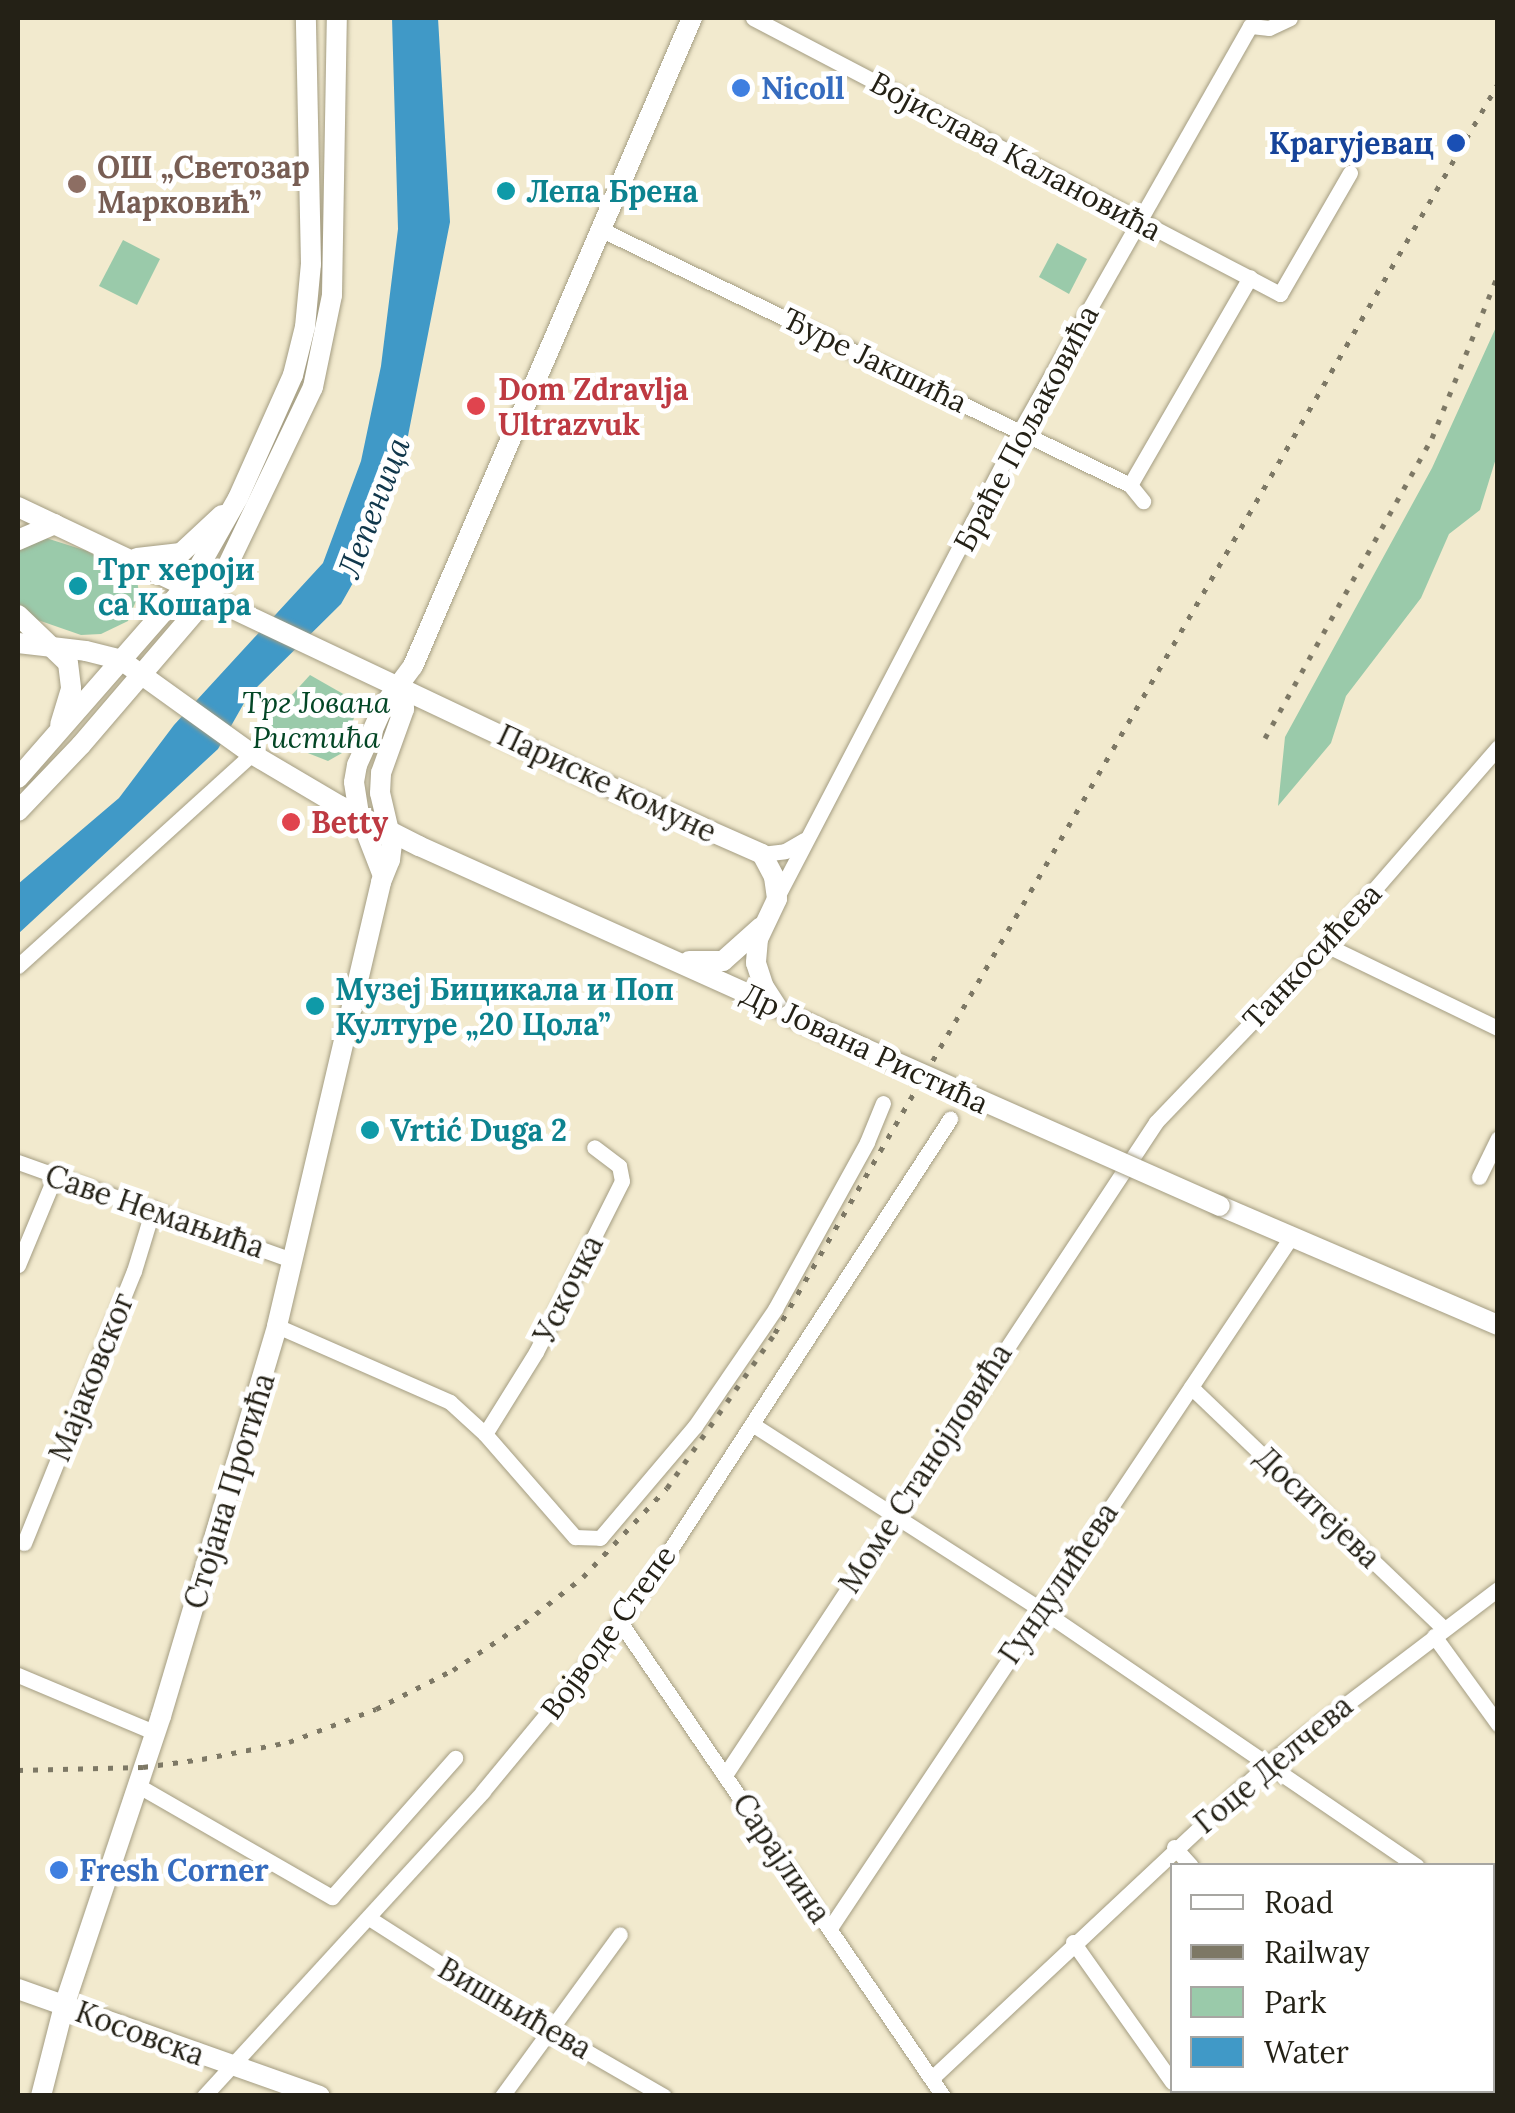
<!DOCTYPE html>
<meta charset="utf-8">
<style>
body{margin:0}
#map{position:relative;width:1515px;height:2113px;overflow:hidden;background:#f2eace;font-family:Lora,serif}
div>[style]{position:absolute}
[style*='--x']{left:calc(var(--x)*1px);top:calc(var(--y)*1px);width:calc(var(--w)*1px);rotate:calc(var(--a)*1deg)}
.green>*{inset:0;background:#9acaaa}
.water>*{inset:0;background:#4099c7}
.roads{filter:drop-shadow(0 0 2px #a49d82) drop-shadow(0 0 2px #a49d82)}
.street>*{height:15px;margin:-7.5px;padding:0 7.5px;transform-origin:7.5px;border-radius:7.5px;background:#fff}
.secondary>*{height:20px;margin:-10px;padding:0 10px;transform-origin:10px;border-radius:10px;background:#fff}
.rail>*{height:5px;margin-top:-2.5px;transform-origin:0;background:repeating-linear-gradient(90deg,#7d7865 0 5px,transparent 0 15px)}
.bridges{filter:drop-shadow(0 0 2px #a49d82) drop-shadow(0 0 2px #a49d82)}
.secondary-bridge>*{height:20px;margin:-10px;padding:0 10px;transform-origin:10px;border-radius:10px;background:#fff}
.dots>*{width:28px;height:28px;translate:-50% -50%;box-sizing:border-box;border:5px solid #fff;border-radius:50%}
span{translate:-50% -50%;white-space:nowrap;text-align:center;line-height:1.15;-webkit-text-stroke:10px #fff;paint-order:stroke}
.shop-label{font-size:30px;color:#366cbe;font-weight:700}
.left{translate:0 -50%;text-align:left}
.transit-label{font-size:30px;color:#164399;font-weight:700}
.right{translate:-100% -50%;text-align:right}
.street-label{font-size:30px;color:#242116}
.education-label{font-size:30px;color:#785e54;font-weight:700}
.culture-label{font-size:30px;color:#0d838f;font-weight:700}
.health-label{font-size:30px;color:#be3a42;font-weight:700}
.park-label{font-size:30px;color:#034625;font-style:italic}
.water-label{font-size:32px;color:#10374b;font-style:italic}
.frame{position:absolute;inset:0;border:20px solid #242116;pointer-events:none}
.legend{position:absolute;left:1170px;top:1863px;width:325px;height:230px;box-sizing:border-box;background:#fff;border:2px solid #a7a6a2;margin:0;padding:12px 18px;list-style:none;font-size:30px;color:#242116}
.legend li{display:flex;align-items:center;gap:20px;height:50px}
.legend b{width:50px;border:2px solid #a7a6a2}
</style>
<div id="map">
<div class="green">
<i style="clip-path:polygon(123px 240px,160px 259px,137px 305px,99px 286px)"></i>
<i style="clip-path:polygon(1057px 243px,1087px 259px,1069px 294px,1039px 277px)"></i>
<i style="clip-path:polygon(1497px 325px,1497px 455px,1480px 510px,1449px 534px,1421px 598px,1346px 696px,1331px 743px,1278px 806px,1285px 737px,1432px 468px)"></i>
<i style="clip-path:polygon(46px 538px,87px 551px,137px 580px,139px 593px,128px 621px,101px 634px,81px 635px,32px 618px,18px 603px,18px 551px)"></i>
<i style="clip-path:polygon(310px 675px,359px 703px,342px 753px,328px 761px,257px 733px)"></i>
</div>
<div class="water">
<i style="clip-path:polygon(392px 18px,438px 18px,450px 222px,407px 441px,375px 544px,341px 604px,248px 696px,218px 749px,18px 934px,18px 884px,119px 798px,174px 725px,323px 563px,361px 461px,381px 366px,398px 229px)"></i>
</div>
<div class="roads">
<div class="street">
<i style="--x:753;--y:18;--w:595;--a:27.64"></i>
<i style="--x:1280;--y:294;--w:140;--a:-60"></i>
<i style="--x:1250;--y:26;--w:19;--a:6"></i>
<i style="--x:1269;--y:28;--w:23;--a:-25"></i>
<i style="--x:600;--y:229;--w:589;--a:25.78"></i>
<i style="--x:1130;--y:485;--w:21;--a:51"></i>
<i style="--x:1130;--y:485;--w:240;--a:-60"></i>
<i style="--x:762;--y:854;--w:23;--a:-7"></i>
<i style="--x:785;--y:851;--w:22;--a:-30"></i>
<i style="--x:777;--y:897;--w:526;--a:-62.46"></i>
<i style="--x:1020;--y:431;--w:466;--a:-60.4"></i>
<i style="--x:1326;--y:945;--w:191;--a:25.8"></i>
<i style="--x:18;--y:966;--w:316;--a:-42.2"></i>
<i style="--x:18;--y:1162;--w:291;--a:19.7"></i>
<i style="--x:1479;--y:1177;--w:43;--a:-64"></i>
<i style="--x:18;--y:1265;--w:96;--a:-67.4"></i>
<i style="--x:277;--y:1326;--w:189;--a:23.7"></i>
<i style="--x:450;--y:1402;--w:47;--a:42.4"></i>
<i style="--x:485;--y:1434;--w:137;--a:48.9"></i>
<i style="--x:575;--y:1537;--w:25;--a:2"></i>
<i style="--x:600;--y:1538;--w:147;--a:-49.7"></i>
<i style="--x:695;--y:1426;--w:142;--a:-55.6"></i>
<i style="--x:775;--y:1309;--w:191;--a:-61.1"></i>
<i style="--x:867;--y:1142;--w:42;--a:-67.7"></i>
<i style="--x:1191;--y:1387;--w:350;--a:43.7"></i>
<i style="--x:752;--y:1424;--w:342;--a:32.7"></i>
<i style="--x:1040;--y:1609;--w:456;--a:34.3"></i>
<i style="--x:485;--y:1434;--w:97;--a:-58.1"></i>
<i style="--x:536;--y:1352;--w:191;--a:-63.3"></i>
<i style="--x:622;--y:1181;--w:15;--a:-101"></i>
<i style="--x:619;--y:1166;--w:31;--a:-143"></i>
<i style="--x:24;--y:1543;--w:293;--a:-68"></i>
<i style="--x:134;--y:1271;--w:65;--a:-73"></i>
<i style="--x:620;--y:1622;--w:574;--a:55.73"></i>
<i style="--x:1434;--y:1636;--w:109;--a:54"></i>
<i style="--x:18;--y:1675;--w:150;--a:22.8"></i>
<i style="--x:725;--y:1775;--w:782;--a:-56.57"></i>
<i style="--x:1156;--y:1122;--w:245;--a:-46.2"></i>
<i style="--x:1326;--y:945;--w:262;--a:-49"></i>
<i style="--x:137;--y:1785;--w:225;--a:29.9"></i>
<i style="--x:332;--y:1897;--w:186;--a:-48.5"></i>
<i style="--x:1174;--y:1847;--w:25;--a:48"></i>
<i style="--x:1492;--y:1914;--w:7;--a:27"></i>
<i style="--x:369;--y:1918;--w:148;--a:32.6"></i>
<i style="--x:494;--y:1998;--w:196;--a:30"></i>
<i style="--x:830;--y:1928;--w:827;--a:-56.29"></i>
<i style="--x:1073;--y:1942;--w:171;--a:54.7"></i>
<i style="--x:932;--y:2078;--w:463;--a:-43.1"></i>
<i style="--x:1270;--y:1762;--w:286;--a:-37.2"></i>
<i style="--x:204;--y:2096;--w:413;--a:-47.5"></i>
<i style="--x:483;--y:1791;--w:174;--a:-50.4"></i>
<i style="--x:594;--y:1657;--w:128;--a:-54.6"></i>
<i style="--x:668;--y:1553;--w:518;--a:-56.99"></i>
<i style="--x:502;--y:2096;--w:200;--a:-53.9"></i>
</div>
<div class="secondary">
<i style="--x:18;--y:507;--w:643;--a:25.33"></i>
<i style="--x:599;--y:782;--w:178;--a:23.8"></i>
<i style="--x:762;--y:854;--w:26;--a:62"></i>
<i style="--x:774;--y:877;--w:22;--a:82"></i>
<i style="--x:777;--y:899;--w:44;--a:115.4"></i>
<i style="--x:758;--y:939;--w:24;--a:95"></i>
<i style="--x:756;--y:963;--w:25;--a:72"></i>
<i style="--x:764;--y:987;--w:24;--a:57"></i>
<i style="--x:18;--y:540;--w:40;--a:-23.4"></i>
<i style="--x:137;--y:558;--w:44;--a:-6.5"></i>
<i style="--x:181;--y:553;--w:56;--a:-42.8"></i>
<i style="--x:18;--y:615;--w:69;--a:43.8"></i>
<i style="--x:68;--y:663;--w:26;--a:83"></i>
<i style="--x:71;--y:689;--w:37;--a:107"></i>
<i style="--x:18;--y:643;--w:68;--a:6.7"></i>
<i style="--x:86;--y:651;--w:36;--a:14"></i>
<i style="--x:121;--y:660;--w:161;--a:35.7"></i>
<i style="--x:252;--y:754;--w:102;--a:30.6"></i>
<i style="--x:340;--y:806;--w:89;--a:26.9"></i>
<i style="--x:419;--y:846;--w:390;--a:24.2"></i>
<i style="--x:18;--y:778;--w:264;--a:-48.8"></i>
<i style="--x:192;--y:579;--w:93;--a:-60.4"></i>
<i style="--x:238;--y:498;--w:135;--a:-65.9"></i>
<i style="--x:293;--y:375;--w:49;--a:-76"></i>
<i style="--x:305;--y:327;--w:63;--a:-84.6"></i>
<i style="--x:311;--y:264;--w:246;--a:-91.2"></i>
<i style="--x:18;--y:811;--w:91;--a:-46.3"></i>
<i style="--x:81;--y:745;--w:195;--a:-49.4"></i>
<i style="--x:208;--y:597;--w:27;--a:-56"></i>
<i style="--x:223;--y:575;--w:208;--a:-64.4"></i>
<i style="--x:313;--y:387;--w:94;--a:-78.3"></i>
<i style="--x:332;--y:295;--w:277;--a:-89"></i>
<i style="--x:383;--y:876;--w:66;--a:-111.2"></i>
<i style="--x:359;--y:814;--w:32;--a:-99"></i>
<i style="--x:354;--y:782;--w:17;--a:-80"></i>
<i style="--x:357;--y:765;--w:66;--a:-65.8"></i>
<i style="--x:384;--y:705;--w:49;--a:-53.4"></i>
<i style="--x:413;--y:666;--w:706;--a:-66.71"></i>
<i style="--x:689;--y:961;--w:34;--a:0"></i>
<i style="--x:723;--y:961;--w:51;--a:-41.8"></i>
<i style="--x:1220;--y:1206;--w:302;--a:23.2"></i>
<i style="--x:18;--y:1989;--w:320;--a:19.5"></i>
<i style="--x:1492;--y:2030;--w:7;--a:-27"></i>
<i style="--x:41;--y:2096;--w:93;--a:-75.7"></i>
<i style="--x:64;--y:2006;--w:306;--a:-71.5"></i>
<i style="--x:161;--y:1716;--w:407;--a:-73.4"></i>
<i style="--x:277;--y:1326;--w:456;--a:-76.8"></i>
<i style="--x:381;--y:882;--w:24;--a:-68"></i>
<i style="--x:390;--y:860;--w:16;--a:-83"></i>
<i style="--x:392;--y:844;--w:52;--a:-103.2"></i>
<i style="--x:380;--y:793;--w:20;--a:-87"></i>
<i style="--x:381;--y:773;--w:68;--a:-70.2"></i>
<i style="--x:404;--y:709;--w:24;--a:-92"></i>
<i style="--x:1394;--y:2096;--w:9;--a:-41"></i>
</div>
</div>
<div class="rail">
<i style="--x:1265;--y:738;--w:343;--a:-60.9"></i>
<i style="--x:1432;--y:438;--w:176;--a:-68"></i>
<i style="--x:18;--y:1770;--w:125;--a:-1.4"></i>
<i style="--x:143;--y:1767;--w:60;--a:-7.7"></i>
<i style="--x:202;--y:1759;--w:89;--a:-11.1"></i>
<i style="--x:289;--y:1742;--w:93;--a:-20.8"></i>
<i style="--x:376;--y:1709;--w:86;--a:-26.9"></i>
<i style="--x:453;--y:1670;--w:85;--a:-33.5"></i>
<i style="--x:524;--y:1623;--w:75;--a:-37.9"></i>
<i style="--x:583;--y:1577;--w:122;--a:-46.7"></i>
<i style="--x:667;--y:1488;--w:189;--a:-55.1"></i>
<i style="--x:775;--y:1333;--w:1443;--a:-59.94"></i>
</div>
<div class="bridges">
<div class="secondary-bridge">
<i style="--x:789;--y:1015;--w:471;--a:23.9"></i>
</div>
</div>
<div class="dots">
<i style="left:741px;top:88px;background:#3f7fe0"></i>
<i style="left:1456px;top:143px;background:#1a4fb4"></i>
<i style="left:77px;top:184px;background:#8d6e63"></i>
<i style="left:506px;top:191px;background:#0f9aa8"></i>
<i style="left:476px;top:406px;background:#e0444e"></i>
<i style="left:78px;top:586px;background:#0f9aa8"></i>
<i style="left:291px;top:822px;background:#e0444e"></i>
<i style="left:315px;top:1006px;background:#0f9aa8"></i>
<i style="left:370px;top:1130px;background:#0f9aa8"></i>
<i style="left:59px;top:1870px;background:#3f7fe0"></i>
</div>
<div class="shop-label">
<span class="left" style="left:761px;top:88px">Nicoll</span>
<span class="left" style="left:79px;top:1870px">Fresh Corner</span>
</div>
<div class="transit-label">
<span class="right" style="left:1434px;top:143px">Крагујевац</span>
</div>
<div class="street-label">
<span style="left:1016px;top:156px;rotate:28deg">Војислава Калановића</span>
<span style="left:875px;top:360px;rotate:26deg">Ђуре Јакшића</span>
<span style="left:1026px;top:428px;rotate:-62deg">Браће Пољаковића</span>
<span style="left:607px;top:783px;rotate:25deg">Париске комуне</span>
<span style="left:1312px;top:956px;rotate:-47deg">Танкосићева</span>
<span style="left:865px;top:1048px;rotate:25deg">Др Јована Ристића</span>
<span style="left:155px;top:1211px;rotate:19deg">Саве Немањића</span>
<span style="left:568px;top:1289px;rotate:-63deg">Ускочка</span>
<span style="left:91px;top:1377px;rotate:-68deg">Мајаковског</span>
<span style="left:925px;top:1468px;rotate:-57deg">Моме Станојловића</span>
<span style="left:229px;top:1491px;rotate:-73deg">Стојана Протића</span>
<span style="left:1318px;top:1507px;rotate:44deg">Доситејева</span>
<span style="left:1058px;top:1583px;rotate:-56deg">Гундулићева</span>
<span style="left:608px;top:1632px;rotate:-54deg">Војводе Степе</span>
<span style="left:1273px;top:1764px;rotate:-40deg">Гоце Делчева</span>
<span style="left:782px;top:1858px;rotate:56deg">Сарајлина</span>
<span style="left:515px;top:2008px;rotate:30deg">Вишњићева</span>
<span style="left:140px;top:2033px;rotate:20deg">Косовска</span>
</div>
<div class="education-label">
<span class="left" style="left:97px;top:184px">ОШ „Светозар<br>Марковић”</span>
</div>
<div class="culture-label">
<span class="left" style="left:526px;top:191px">Лепа Брена</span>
<span class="left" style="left:98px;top:586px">Трг хероји<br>са Кошара</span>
<span class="left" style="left:335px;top:1006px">Музеј Бицикала и Поп<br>Културе „20 Цола”</span>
<span class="left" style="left:390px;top:1130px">Vrtić Duga 2</span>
</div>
<div class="health-label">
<span class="left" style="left:498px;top:406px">Dom Zdravlja<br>Ultrazvuk</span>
<span class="left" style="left:311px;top:822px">Betty</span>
</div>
<div class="park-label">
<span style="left:316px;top:719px">Трг Јована<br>Ристића</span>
</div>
<div class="water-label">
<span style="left:374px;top:508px;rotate:-69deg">Лепеница</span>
</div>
<div class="frame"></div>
<ul class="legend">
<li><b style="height:12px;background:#fff"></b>Road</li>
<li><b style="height:12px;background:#7d7865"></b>Railway</li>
<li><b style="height:28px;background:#9acaaa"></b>Park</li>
<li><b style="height:28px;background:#4099c7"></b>Water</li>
</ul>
</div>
